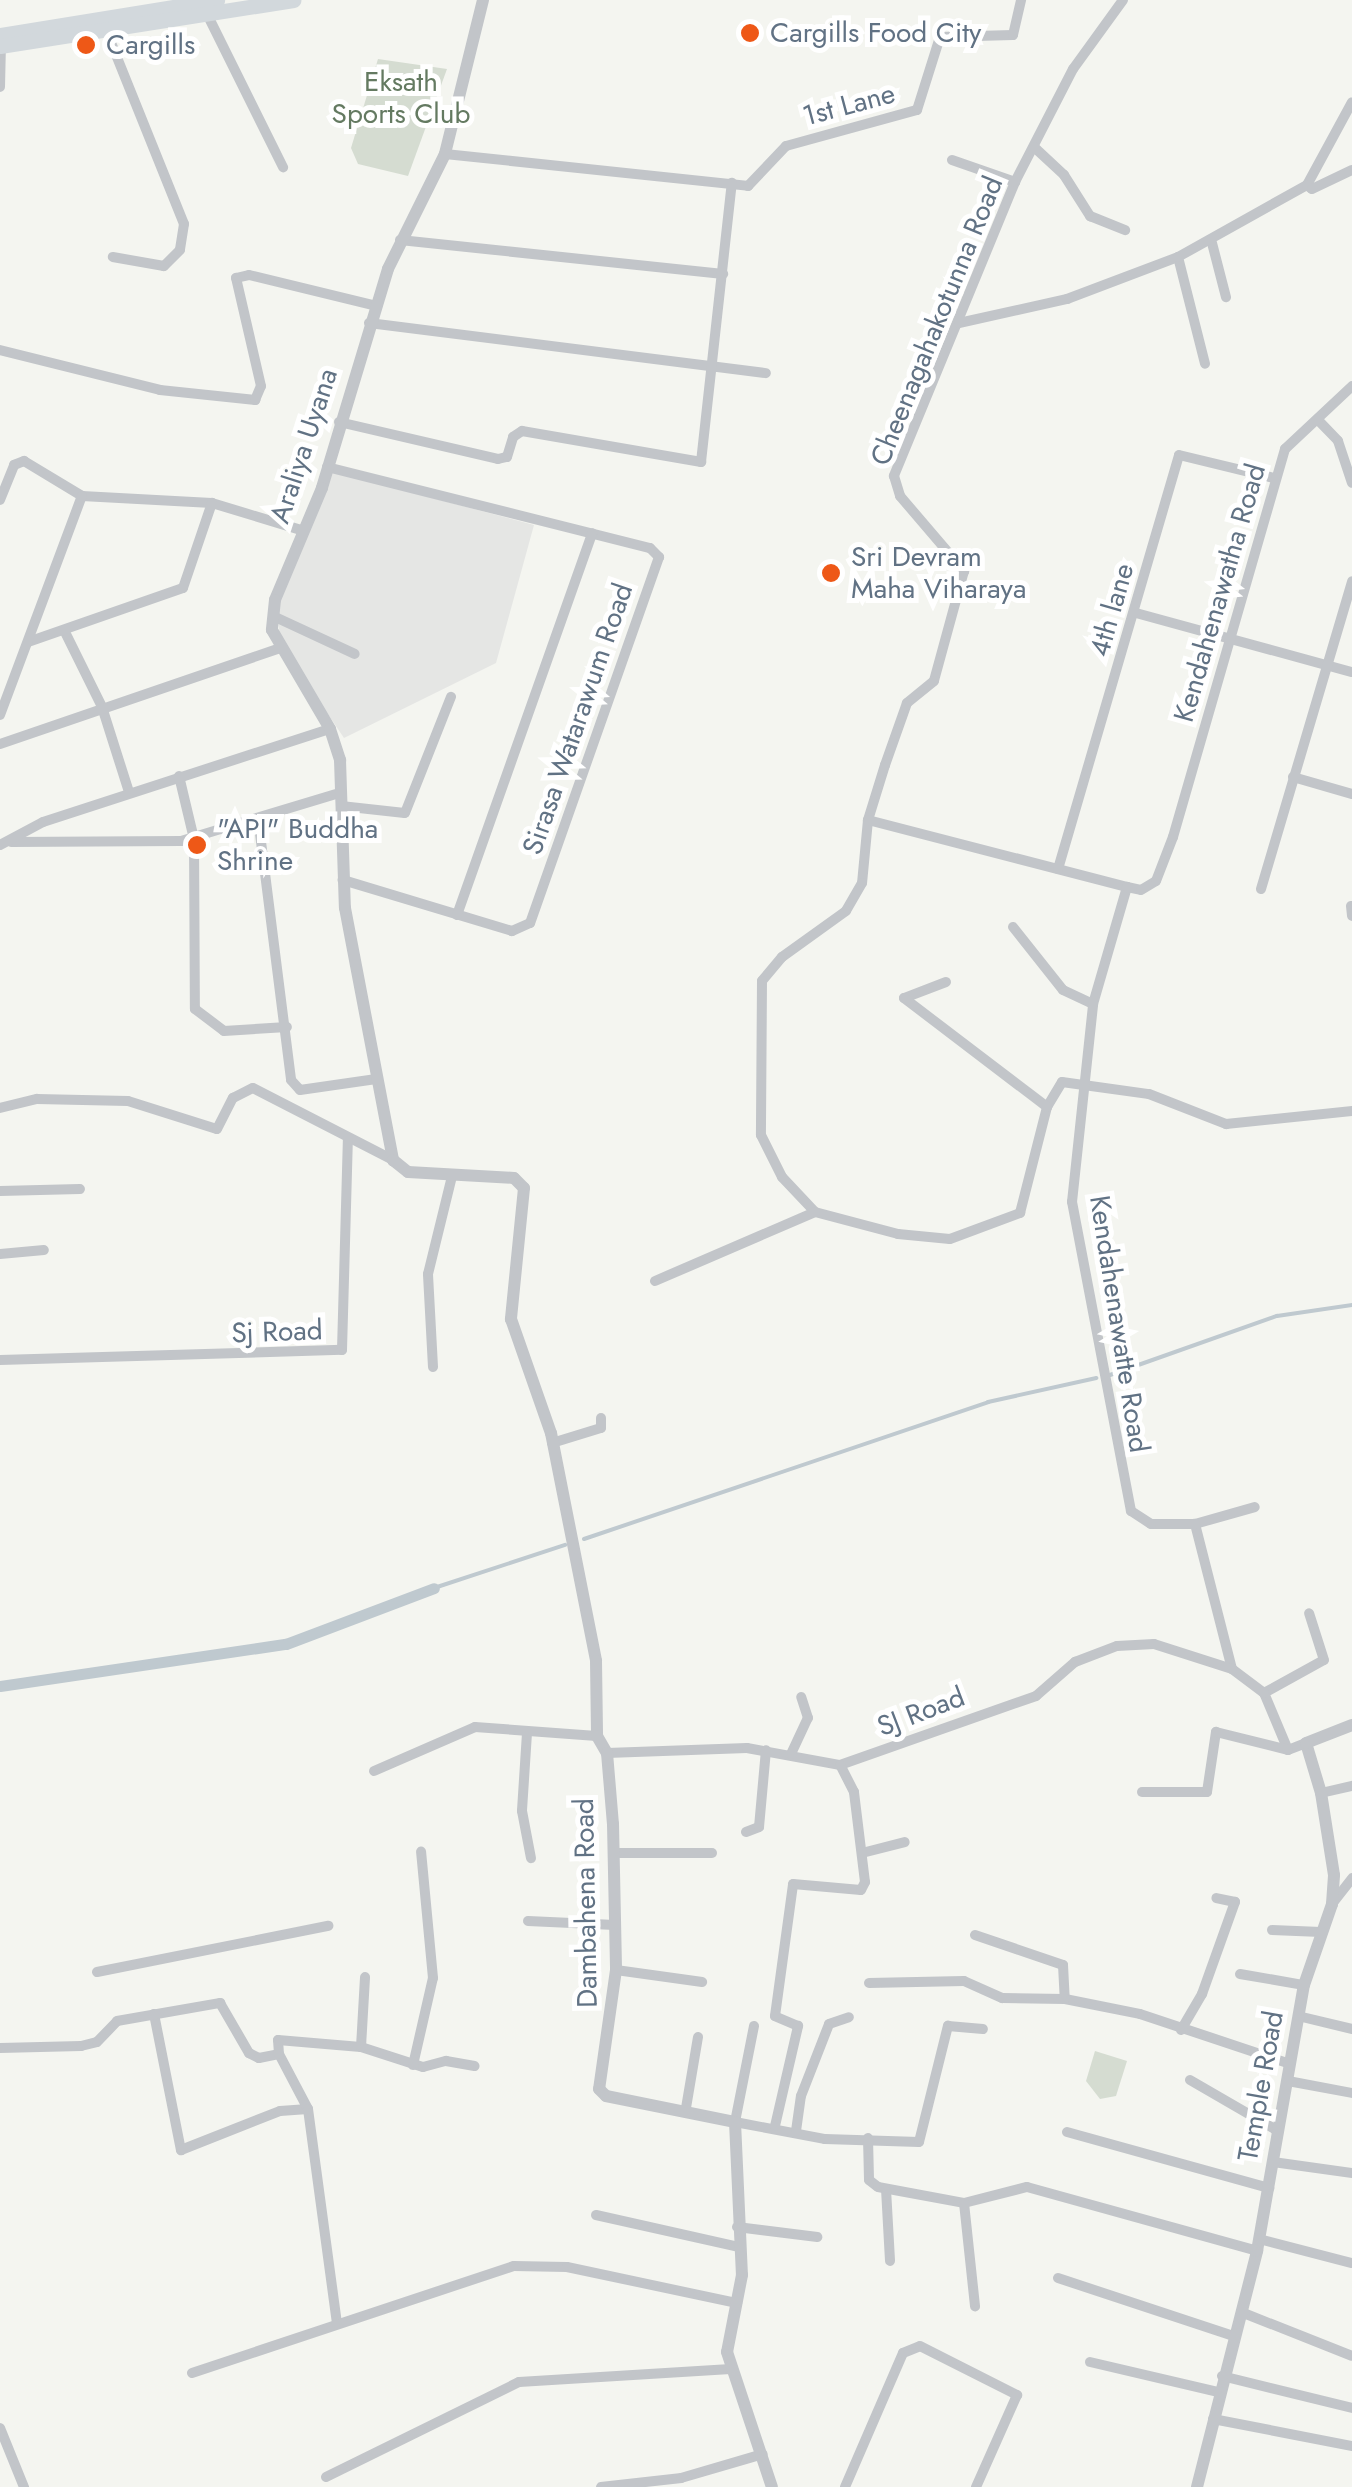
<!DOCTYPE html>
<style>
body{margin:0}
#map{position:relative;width:1352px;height:2487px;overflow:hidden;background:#f4f5f0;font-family:Jost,sans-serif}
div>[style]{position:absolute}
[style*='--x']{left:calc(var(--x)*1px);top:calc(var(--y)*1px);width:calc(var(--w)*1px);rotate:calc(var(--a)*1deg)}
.built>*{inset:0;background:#e5e6e4}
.green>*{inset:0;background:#d5dcd1}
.stream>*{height:4px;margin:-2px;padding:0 2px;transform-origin:2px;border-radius:2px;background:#bfc9cf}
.canal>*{height:11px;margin:-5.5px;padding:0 5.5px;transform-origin:5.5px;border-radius:5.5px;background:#bfc9cf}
.minor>*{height:10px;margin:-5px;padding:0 5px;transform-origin:5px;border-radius:5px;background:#c2c5c9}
.tertiary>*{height:12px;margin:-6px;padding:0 6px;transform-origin:6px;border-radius:6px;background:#c2c5c9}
.primary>*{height:15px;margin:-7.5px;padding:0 7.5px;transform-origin:7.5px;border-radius:7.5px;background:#d2d8dc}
.dots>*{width:28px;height:28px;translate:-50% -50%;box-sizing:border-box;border:5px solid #fff;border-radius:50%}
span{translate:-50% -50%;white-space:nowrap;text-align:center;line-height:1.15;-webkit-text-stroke:10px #fff;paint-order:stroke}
.poi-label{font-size:28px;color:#617284}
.left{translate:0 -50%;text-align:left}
.park-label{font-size:28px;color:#647a61}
.street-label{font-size:28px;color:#617284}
</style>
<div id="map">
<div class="built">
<i style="clip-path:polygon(327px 470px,534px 525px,496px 663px,344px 738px,280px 643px,277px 598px)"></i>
</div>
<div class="green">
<i style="clip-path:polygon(378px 59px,447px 69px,408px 176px,358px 164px,351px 148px)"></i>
<i style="clip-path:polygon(1095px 2051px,1127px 2061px,1116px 2096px,1100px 2099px,1086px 2081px)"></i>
</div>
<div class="stream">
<i style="--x:1110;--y:1375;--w:177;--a:-19.5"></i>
<i style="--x:1277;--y:1316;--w:76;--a:-8.3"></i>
<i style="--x:584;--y:1539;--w:427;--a:-18.7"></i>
<i style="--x:988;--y:1402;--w:111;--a:-12.5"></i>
<i style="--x:434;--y:1588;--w:138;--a:-18.2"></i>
</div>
<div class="canal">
<i style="--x:0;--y:1686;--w:289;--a:-8.4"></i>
<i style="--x:286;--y:1644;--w:158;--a:-20.7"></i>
</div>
<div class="minor">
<i style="--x:1123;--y:0;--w:85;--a:125.9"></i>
<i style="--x:1073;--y:69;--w:127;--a:117.2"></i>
<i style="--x:1015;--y:182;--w:318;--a:112.4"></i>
<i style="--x:894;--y:476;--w:21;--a:73"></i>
<i style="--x:900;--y:496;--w:99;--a:49.5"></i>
<i style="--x:964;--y:571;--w:114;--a:105.3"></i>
<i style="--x:934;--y:681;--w:35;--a:141"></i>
<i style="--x:907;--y:703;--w:66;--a:109.5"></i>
<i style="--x:885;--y:765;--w:58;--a:107.2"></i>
<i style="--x:868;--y:820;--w:63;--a:95.4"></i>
<i style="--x:862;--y:883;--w:32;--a:120"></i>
<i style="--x:846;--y:911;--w:79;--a:144.3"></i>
<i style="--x:782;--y:957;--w:31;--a:130"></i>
<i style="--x:762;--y:981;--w:154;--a:90.4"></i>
<i style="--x:761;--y:1135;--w:47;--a:63.4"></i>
<i style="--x:782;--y:1177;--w:48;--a:46.7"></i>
<i style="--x:815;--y:1212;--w:86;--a:14.8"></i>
<i style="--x:898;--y:1234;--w:52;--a:5.5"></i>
<i style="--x:950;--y:1239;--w:75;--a:-20.4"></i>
<i style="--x:1020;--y:1213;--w:109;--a:-75.7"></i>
<i style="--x:1047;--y:1107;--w:29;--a:-59"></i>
<i style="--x:1062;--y:1082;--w:88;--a:7.9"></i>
<i style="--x:1149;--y:1094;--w:83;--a:21.3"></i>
<i style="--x:1226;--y:1124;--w:127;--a:-5.9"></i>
<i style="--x:208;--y:16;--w:169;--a:63.6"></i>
<i style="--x:106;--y:30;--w:209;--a:68.1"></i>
<i style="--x:184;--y:224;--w:26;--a:99"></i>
<i style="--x:180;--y:250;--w:23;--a:135"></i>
<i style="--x:164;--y:266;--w:52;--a:-170"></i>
<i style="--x:0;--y:87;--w:44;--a:-88.7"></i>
<i style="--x:1034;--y:147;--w:41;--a:43"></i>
<i style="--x:1064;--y:175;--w:49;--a:57.6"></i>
<i style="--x:1090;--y:216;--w:38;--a:22"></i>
<i style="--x:445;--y:154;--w:305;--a:6"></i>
<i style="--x:748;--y:186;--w:55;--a:-46.5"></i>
<i style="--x:786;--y:146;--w:136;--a:-15.4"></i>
<i style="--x:917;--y:110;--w:77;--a:-72.5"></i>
<i style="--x:940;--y:37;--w:73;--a:-1.6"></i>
<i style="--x:1013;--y:35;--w:36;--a:-77"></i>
<i style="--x:952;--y:160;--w:67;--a:19.2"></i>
<i style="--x:1307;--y:185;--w:94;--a:-61.5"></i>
<i style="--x:400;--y:240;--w:325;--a:6"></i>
<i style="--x:1212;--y:243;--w:56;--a:75.5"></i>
<i style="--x:1178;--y:257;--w:110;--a:75.8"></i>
<i style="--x:369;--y:323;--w:400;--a:7.2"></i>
<i style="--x:959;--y:323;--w:111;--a:-12.5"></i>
<i style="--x:1067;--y:299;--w:119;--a:-20.7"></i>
<i style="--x:1178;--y:257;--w:148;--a:-29.2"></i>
<i style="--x:1307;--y:185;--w:6;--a:39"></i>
<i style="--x:1312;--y:189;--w:44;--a:-25.4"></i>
<i style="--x:0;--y:350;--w:165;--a:14"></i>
<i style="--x:160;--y:390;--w:96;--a:6"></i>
<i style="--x:255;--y:400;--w:15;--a:-67"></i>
<i style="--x:261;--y:386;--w:111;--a:-103"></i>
<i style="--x:236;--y:278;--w:13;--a:-13"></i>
<i style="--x:249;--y:275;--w:132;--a:13.6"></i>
<i style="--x:1318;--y:420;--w:29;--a:46"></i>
<i style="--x:1338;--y:441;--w:44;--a:71.6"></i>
<i style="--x:339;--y:422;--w:163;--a:13.1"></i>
<i style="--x:498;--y:459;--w:9;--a:-13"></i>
<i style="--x:507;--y:457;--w:21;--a:-73"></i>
<i style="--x:513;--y:437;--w:11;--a:-34"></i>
<i style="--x:522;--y:431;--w:182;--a:9.8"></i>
<i style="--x:701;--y:462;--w:281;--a:-83.7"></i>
<i style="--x:327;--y:467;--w:333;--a:14.1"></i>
<i style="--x:650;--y:548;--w:13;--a:45"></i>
<i style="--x:659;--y:557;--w:388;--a:109.4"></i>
<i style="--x:530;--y:923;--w:20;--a:156"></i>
<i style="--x:512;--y:931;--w:177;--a:-163.2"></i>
<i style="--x:0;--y:500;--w:38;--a:-68"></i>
<i style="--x:14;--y:465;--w:11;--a:-22"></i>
<i style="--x:24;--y:461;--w:68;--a:31.1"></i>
<i style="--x:82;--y:496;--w:130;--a:3.1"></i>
<i style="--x:212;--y:503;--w:96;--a:16.9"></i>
<i style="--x:1136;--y:613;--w:224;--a:15.3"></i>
<i style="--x:273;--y:616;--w:90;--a:24.9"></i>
<i style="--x:65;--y:632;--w:84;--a:63.7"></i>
<i style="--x:102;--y:707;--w:89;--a:72.4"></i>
<i style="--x:28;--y:642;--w:164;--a:-19.2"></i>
<i style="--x:183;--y:588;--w:90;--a:-71.2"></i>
<i style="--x:0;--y:715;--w:234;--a:-69.5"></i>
<i style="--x:0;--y:744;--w:294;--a:-18.9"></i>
<i style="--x:179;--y:776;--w:65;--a:76.6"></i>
<i style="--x:194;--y:839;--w:170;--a:89.7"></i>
<i style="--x:195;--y:1009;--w:36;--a:37"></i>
<i style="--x:224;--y:1031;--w:63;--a:-3.6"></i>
<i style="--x:1293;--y:777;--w:61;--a:16.1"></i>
<i style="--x:341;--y:806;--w:64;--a:6.2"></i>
<i style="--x:405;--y:813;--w:125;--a:-68.4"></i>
<i style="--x:258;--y:818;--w:264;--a:82.8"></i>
<i style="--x:291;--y:1080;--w:13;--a:48"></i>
<i style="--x:300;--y:1090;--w:77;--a:-8.2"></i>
<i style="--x:868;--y:820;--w:268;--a:14.5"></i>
<i style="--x:11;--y:842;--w:170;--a:-0.3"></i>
<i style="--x:181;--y:841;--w:168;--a:-16.9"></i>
<i style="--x:0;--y:845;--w:49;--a:-28.1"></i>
<i style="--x:43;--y:822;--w:302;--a:-18"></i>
<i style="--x:1058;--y:869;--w:431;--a:-73.7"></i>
<i style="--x:1179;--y:455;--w:98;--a:13.6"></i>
<i style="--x:1261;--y:889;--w:321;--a:-73.5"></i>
<i style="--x:1351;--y:906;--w:10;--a:84"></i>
<i style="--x:457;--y:915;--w:405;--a:-70.5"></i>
<i style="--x:1013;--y:927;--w:80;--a:51.6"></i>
<i style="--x:1063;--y:990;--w:33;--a:25"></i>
<i style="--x:946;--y:982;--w:45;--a:159.1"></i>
<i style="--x:904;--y:998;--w:180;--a:37.3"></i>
<i style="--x:0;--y:1108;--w:38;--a:-14"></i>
<i style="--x:37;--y:1099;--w:91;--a:1.3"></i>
<i style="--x:128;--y:1101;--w:93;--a:17.5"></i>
<i style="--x:217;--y:1129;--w:35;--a:-63"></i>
<i style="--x:233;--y:1098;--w:22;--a:-27"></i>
<i style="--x:253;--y:1088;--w:157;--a:27.2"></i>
<i style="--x:0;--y:1191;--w:80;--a:-1.4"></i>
<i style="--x:0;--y:1254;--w:44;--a:-5.2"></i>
<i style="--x:655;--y:1281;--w:174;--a:-23.3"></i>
<i style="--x:0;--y:1360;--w:342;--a:-1.7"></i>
<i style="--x:342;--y:1350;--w:212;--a:-88.4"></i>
<i style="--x:433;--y:1367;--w:93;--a:-93.1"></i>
<i style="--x:428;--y:1274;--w:101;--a:-76.2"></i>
<i style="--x:552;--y:1443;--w:51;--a:-17"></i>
<i style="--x:601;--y:1428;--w:10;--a:-90"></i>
<i style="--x:1195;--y:1524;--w:62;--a:-15.8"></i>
<i style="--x:1264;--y:1693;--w:68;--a:-28.8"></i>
<i style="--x:1324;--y:1660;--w:49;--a:-107.7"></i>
<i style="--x:527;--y:1733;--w:78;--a:93.7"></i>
<i style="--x:522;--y:1811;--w:48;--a:79.2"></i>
<i style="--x:1306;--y:1743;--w:19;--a:159"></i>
<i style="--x:1288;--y:1750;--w:62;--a:-112.8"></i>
<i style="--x:1264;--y:1693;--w:40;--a:-143"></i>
<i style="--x:1232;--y:1669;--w:150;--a:-104.3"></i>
<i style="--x:1195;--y:1524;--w:44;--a:180"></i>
<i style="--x:1151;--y:1524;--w:24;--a:-147"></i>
<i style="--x:1131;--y:1511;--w:315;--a:-100.8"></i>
<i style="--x:1072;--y:1202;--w:199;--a:-83.9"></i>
<i style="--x:1093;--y:1004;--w:122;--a:-73.8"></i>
<i style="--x:1127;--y:887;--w:14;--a:12"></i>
<i style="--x:1141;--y:890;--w:17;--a:-31"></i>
<i style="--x:1156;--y:881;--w:47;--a:-68.9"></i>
<i style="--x:1173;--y:837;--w:404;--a:-73.9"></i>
<i style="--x:1285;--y:449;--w:92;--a:-43.2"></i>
<i style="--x:607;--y:1753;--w:140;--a:-2"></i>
<i style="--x:747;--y:1748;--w:95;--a:10.4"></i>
<i style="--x:840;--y:1765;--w:208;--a:-19.4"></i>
<i style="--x:1036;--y:1696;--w:52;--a:-41.1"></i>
<i style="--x:1075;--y:1662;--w:45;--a:-20.9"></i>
<i style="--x:1117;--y:1646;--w:37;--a:-3"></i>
<i style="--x:1154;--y:1644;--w:82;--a:17.8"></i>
<i style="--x:791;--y:1754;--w:40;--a:-65"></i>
<i style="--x:808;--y:1718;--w:22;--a:-108"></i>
<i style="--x:374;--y:1771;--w:110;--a:-23.5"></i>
<i style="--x:475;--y:1727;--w:122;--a:4.2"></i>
<i style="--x:1142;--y:1792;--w:65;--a:0"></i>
<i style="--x:1207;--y:1792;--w:61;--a:-81.5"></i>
<i style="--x:1216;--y:1732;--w:74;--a:14"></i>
<i style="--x:1321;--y:1793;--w:32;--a:-13"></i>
<i style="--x:746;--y:1832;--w:14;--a:-21"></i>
<i style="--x:759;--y:1827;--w:77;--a:-84.8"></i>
<i style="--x:615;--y:1853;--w:97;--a:0"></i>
<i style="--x:862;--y:1853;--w:44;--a:-14.3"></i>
<i style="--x:1332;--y:1904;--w:33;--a:-52"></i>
<i style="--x:528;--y:1921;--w:87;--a:2.6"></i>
<i style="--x:1272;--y:1930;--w:49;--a:2.3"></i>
<i style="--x:975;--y:1935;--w:93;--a:18.8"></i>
<i style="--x:1063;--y:1965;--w:34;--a:87"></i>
<i style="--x:1065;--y:1999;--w:76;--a:11.3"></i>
<i style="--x:1140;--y:2014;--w:158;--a:18.4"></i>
<i style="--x:616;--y:1970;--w:87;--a:7.9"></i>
<i style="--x:97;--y:1972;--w:236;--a:-11.3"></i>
<i style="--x:1240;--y:1974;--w:65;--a:9.8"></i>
<i style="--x:869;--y:1983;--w:95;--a:-1.2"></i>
<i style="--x:964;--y:1981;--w:42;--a:24.1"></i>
<i style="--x:1002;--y:1998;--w:63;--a:0.9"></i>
<i style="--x:154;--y:2014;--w:139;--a:78.8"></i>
<i style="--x:181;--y:2150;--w:106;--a:-21.5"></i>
<i style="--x:280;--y:2111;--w:28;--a:-4"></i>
<i style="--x:1298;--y:2016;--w:56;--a:13.5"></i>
<i style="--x:754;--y:2026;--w:98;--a:101.2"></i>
<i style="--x:735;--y:2122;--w:92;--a:10.7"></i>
<i style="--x:825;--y:2139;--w:94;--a:1.8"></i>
<i style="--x:919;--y:2142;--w:120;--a:-76"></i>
<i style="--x:948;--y:2026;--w:35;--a:5"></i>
<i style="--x:1181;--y:2030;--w:42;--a:-59.7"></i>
<i style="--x:1202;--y:1994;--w:98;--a:-70.3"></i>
<i style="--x:1235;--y:1902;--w:19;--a:-168"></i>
<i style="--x:361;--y:2047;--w:65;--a:17.9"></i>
<i style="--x:423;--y:2067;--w:24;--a:-15"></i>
<i style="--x:446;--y:2061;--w:29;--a:10"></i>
<i style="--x:0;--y:2048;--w:81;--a:-1.4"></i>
<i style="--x:81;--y:2046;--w:16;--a:-14"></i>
<i style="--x:97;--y:2042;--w:29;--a:-46"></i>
<i style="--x:117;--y:2021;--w:105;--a:-9.9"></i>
<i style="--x:220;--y:2003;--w:58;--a:59.9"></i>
<i style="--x:249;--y:2053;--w:11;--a:27"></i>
<i style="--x:259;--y:2058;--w:20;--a:-11"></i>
<i style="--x:279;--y:2054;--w:62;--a:62.2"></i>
<i style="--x:308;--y:2109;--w:216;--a:82.3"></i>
<i style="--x:279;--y:2054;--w:14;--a:-94"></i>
<i style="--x:278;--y:2040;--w:83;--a:4.8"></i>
<i style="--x:361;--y:2047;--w:70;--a:-86.7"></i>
<i style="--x:413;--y:2065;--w:89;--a:-77.1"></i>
<i style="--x:433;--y:1978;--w:127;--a:-95.4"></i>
<i style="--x:1190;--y:2080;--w:102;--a:30.1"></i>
<i style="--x:1288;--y:2081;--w:65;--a:10.6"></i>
<i style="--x:686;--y:2108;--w:72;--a:-80.4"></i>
<i style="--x:775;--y:2126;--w:103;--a:-77"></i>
<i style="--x:798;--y:2026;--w:25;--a:-157"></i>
<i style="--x:775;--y:2016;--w:133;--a:-82.2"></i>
<i style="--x:793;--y:1884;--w:68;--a:5"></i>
<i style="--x:861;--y:1890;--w:9;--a:-63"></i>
<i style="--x:865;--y:1882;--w:91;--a:-97"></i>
<i style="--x:854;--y:1792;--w:30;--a:-117"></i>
<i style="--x:796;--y:2131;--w:35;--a:-82"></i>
<i style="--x:801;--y:2096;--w:77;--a:-68.7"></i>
<i style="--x:829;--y:2024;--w:21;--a:-19"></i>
<i style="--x:1067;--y:2132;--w:210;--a:15.5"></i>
<i style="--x:868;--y:2138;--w:42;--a:88.6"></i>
<i style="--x:869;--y:2180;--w:11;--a:38"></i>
<i style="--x:878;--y:2187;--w:87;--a:10.5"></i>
<i style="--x:964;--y:2203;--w:65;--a:-14.3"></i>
<i style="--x:1027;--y:2187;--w:239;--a:15.5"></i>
<i style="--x:1273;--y:2162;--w:80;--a:7.9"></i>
<i style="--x:886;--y:2189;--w:72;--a:86.8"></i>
<i style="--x:964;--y:2203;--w:104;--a:83.9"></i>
<i style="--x:596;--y:2215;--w:147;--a:12.6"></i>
<i style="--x:737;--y:2227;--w:81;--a:7.1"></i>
<i style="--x:1259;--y:2239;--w:96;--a:14.5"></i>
<i style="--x:1058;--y:2278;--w:184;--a:18.3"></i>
<i style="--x:1241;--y:2312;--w:119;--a:21.6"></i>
<i style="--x:1090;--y:2362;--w:131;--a:13.2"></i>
<i style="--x:192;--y:2373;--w:339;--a:-18.4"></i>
<i style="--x:514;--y:2266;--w:53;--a:1.1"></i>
<i style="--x:567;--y:2267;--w:174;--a:12"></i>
<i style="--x:1222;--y:2376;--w:134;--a:13.8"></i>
<i style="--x:1213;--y:2419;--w:142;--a:11"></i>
<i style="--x:0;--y:2428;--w:64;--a:67.9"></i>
<i style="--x:326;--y:2477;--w:215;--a:-26.2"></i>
<i style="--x:519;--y:2382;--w:212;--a:-3.5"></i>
<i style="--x:601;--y:2487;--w:81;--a:-6.4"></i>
<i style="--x:681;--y:2478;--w:85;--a:-16.3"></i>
<i style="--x:845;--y:2487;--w:146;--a:-66.6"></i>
<i style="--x:903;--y:2353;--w:18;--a:-22"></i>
<i style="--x:920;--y:2346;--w:109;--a:26.8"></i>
<i style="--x:1017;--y:2395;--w:101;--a:114"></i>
</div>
<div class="tertiary">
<i style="--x:483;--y:0;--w:159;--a:103.9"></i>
<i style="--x:445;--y:154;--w:128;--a:116.4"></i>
<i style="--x:388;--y:269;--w:229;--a:106.8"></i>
<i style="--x:322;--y:488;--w:121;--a:112.8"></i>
<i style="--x:275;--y:600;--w:30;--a:96"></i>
<i style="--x:272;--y:630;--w:115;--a:59.6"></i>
<i style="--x:330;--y:729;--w:33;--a:72"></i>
<i style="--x:340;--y:760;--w:148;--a:88.1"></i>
<i style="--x:345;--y:908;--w:257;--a:79.2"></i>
<i style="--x:393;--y:1160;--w:19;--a:39"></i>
<i style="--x:408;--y:1172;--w:106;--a:3.2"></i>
<i style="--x:514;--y:1178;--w:14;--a:45"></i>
<i style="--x:524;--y:1188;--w:132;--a:95.7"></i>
<i style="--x:511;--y:1319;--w:121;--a:70.7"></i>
<i style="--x:551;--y:1433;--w:232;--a:78.8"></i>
<i style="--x:596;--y:1661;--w:75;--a:89.2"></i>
<i style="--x:597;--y:1736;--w:20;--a:60"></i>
<i style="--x:607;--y:1753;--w:71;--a:85.2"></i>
<i style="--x:613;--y:1824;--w:146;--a:88.8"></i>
<i style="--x:616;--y:1970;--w:120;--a:98.1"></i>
<i style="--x:599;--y:2089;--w:10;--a:45"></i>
<i style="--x:606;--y:2096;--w:132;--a:11.4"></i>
<i style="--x:735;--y:2122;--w:153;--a:87.4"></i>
<i style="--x:742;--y:2275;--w:78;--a:101"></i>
<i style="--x:727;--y:2352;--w:142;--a:71.6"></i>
<i style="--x:1197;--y:2487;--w:244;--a:-75.7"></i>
<i style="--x:1257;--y:2251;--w:270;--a:-80"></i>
<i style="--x:1304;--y:1985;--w:86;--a:-70.9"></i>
<i style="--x:1332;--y:1904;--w:29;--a:-86"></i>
<i style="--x:1334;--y:1875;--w:83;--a:-99"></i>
<i style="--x:1321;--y:1793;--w:52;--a:-106.7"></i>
<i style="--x:1306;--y:1743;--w:49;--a:-21.4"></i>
</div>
<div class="primary">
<i style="--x:0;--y:35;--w:220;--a:-9.2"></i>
<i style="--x:0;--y:46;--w:297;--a:-8.9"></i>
</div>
<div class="dots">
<i style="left:750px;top:33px;background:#ee5817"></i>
<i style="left:86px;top:45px;background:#ee5817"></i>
<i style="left:831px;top:573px;background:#ee5817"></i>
<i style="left:197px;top:845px;background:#ee5817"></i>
</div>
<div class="poi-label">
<span class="left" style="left:770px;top:33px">Cargills Food City</span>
<span class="left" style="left:106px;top:45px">Cargills</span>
<span class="left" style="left:851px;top:573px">Sri Devram<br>Maha Viharaya</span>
<span class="left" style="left:217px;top:845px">"API" Buddha<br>Shrine</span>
</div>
<div class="park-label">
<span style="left:401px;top:98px">Eksath<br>Sports Club</span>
</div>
<div class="street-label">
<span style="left:849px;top:105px;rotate:-15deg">1st Lane</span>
<span style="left:937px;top:321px;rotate:-68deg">Cheenagahakotunna Road</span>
<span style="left:304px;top:446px;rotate:-72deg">Araliya Uyana</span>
<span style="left:1220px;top:593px;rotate:-74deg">Kendahenawatha Road</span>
<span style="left:1112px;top:610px;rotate:-74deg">4th lane</span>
<span style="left:578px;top:719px;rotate:-71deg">Sirasa Watarawum Road</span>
<span style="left:1119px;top:1324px;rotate:81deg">Kendahenawatte Road</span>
<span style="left:277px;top:1332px;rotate:-2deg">Sj Road</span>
<span style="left:921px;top:1712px;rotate:-21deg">SJ Road</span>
<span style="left:586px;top:1903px;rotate:-91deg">Dambahena Road</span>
<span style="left:1261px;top:2086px;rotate:-80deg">Temple Road</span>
</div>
</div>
